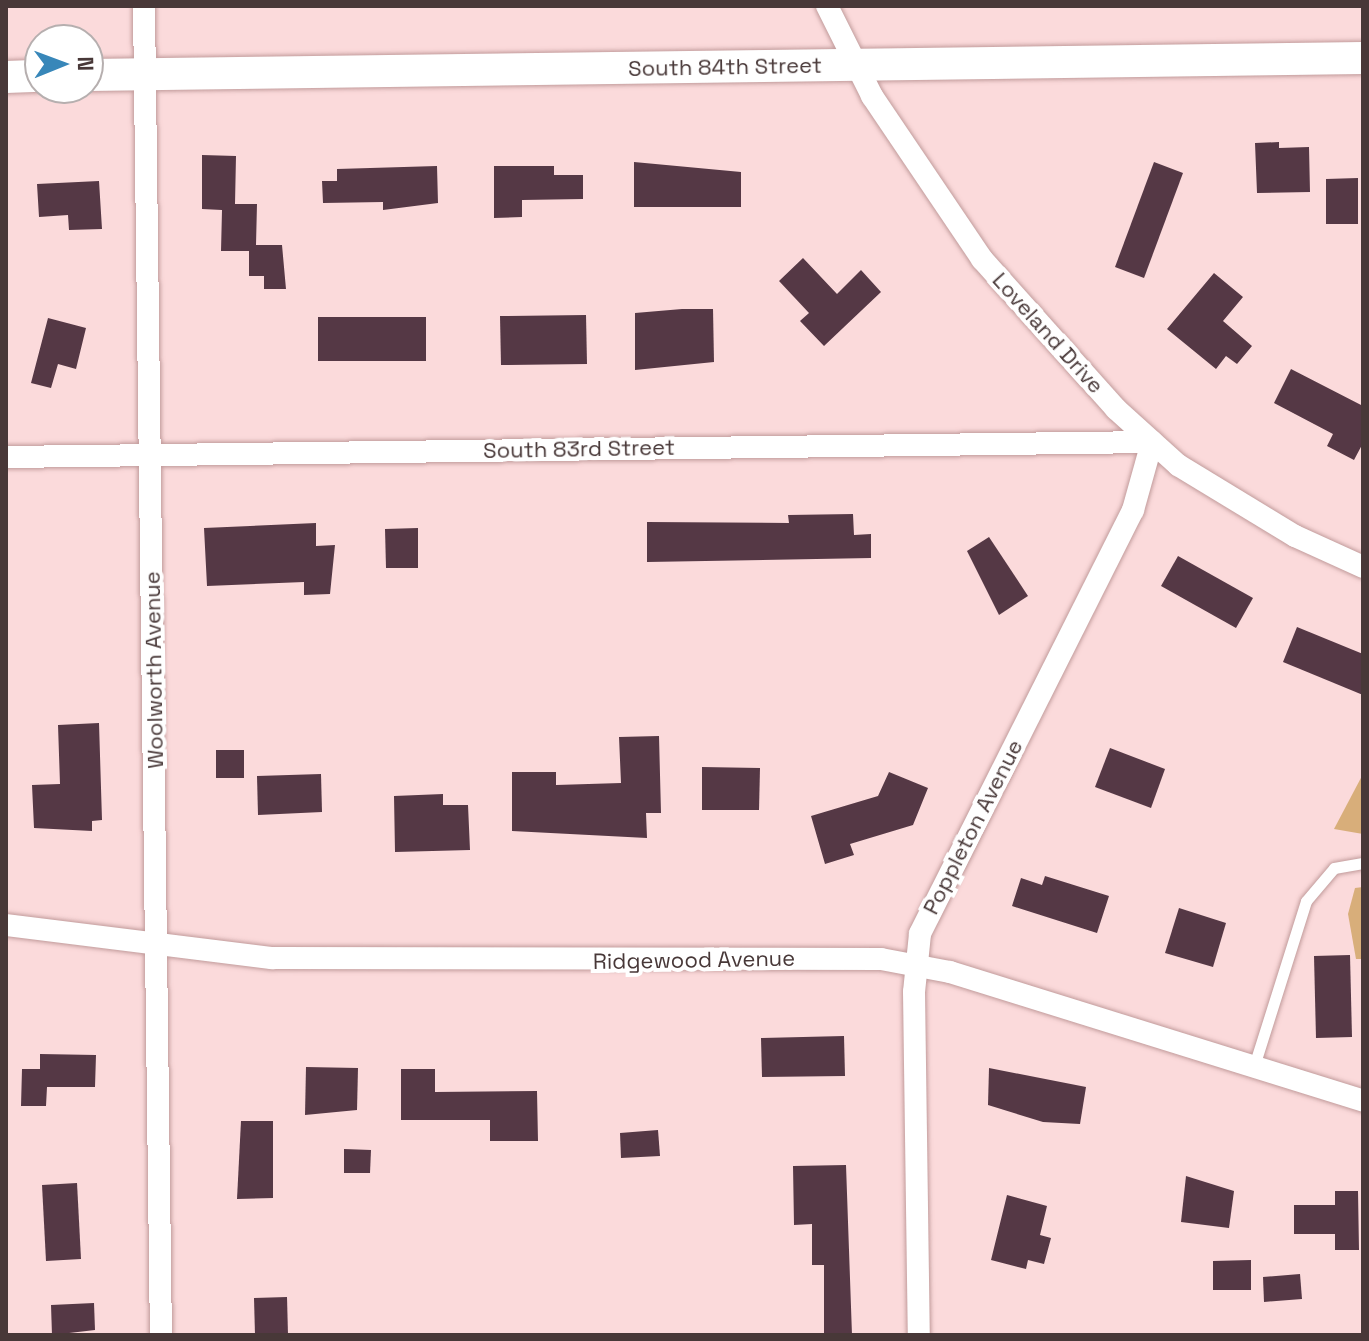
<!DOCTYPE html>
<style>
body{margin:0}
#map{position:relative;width:1369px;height:1341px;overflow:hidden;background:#fbdadb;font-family:"Space Grotesk",sans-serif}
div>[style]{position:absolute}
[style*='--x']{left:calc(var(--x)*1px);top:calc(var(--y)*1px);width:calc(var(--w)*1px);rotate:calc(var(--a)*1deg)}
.green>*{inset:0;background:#d8ae7a}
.building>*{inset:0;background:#553845}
.roads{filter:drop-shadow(0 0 2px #c19b9b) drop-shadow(0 0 2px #c19b9b)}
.service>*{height:11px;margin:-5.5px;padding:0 5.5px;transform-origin:5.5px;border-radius:5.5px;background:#fff}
.minor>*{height:22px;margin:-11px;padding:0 11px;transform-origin:11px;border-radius:11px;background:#fff}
.secondary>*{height:32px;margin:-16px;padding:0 16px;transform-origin:16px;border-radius:16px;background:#fff}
span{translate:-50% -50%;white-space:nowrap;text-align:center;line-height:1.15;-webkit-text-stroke:8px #fff;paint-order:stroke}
.street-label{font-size:22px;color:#483838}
.frame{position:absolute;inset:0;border:8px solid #483838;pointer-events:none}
.north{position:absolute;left:24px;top:24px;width:80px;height:80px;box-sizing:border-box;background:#fff;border:2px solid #b6afaf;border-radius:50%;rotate:89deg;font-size:22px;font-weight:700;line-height:32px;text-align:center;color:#483838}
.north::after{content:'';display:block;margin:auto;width:28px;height:36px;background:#3887b9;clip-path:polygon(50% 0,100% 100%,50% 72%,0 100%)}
</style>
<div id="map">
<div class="green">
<i style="clip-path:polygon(1363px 774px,1363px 834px,1334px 829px)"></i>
<i style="clip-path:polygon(1363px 887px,1363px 959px,1356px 959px,1348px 914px,1355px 888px)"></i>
</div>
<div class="building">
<i style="clip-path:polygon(1279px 142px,1279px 148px,1309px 147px,1310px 192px,1257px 193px,1255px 143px)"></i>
<i style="clip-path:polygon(202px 155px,236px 156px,235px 204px,257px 204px,256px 245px,282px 245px,286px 289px,264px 289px,264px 276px,249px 276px,249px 251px,221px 251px,222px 210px,202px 209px)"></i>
<i style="clip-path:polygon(634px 162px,741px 172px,741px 207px,634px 207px)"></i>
<i style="clip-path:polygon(1154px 162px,1183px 173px,1144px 278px,1115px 267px)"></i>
<i style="clip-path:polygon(437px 166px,438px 203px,383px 210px,383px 202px,323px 203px,322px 181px,337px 181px,337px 169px)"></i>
<i style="clip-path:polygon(494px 166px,554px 166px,554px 175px,583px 175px,583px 199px,522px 200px,522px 217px,494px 218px)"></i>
<i style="clip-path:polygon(1358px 178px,1358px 224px,1326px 224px,1326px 179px)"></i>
<i style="clip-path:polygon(99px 181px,102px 229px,69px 230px,68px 215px,39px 217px,37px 184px)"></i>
<i style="clip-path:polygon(803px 258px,837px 294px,861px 270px,881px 292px,824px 346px,800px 321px,809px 313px,779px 281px)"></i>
<i style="clip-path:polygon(1214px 273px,1243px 297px,1223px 321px,1252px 346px,1237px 364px,1226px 356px,1216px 369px,1167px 329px)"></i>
<i style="clip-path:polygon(682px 309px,713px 309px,714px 362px,635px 370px,635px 313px)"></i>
<i style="clip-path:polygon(586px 315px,587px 364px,501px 365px,500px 316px)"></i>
<i style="clip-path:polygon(318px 317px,426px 317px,426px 361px,318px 361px)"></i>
<i style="clip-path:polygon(48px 318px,86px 328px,76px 369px,58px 364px,51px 388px,31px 383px)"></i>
<i style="clip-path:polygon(1291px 369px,1363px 406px,1363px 443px,1354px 460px,1327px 446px,1333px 434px,1274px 403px)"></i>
<i style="clip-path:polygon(853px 514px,854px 535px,871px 534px,871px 558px,647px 562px,647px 522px,789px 523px,788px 515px)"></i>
<i style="clip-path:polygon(316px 523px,316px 546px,335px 545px,330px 594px,304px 595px,304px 582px,207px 586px,204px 528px)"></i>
<i style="clip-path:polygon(418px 528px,418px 568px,386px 568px,385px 529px)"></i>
<i style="clip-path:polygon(989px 537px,1028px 596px,999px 615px,967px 551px)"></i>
<i style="clip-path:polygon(1178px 556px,1253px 598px,1236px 628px,1161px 586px)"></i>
<i style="clip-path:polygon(1297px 627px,1363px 654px,1363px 695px,1283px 662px)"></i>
<i style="clip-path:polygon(99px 723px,102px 820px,92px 821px,92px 831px,34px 828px,32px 785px,60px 784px,58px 725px)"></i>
<i style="clip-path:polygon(659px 736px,661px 813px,646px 813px,647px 838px,512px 831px,512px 772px,556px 772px,556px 785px,621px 783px,619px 737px)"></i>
<i style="clip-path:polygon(1110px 748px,1165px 769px,1151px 808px,1095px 787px)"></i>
<i style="clip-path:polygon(216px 750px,244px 750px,244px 778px,216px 778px)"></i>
<i style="clip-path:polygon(702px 767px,760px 768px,759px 810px,702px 810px)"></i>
<i style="clip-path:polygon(889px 772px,928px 788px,913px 825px,850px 844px,854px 855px,825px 864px,811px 816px,878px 796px)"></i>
<i style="clip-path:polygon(321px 774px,322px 812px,258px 815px,257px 776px)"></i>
<i style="clip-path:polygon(443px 794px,443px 805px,468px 805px,470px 850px,395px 852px,394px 796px)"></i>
<i style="clip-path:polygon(1045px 876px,1109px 896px,1097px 933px,1012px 906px,1021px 878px,1042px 885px)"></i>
<i style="clip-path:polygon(1179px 908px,1226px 923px,1213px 967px,1165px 953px)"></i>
<i style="clip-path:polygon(1350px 955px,1352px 1037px,1316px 1038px,1314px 956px)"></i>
<i style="clip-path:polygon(844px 1036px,845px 1076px,762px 1077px,761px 1038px)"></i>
<i style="clip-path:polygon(40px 1054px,96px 1055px,95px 1087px,47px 1087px,46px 1106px,21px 1106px,22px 1069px,40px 1069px)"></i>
<i style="clip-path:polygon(306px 1067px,358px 1068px,357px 1110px,305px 1115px)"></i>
<i style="clip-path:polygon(989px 1068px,1086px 1087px,1080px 1124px,1043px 1122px,988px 1105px)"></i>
<i style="clip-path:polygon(401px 1069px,435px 1069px,435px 1092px,537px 1091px,538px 1141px,490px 1141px,490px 1120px,401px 1120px)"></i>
<i style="clip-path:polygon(241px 1121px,273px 1121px,273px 1198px,237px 1199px)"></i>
<i style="clip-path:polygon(658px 1130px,660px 1156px,621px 1158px,620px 1133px)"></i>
<i style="clip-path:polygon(344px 1149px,371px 1150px,370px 1173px,344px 1173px)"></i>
<i style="clip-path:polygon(846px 1165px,852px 1335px,824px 1335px,824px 1265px,812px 1265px,812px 1224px,794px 1225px,793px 1166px)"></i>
<i style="clip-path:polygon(1186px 1176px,1234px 1191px,1229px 1228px,1181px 1222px)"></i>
<i style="clip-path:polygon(77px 1183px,81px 1259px,46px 1261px,42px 1185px)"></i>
<i style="clip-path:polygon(1335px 1191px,1358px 1191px,1359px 1250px,1335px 1250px,1335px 1234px,1294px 1234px,1294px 1205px,1335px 1205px)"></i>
<i style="clip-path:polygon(1007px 1195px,1047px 1206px,1040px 1235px,1051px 1238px,1044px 1264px,1028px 1260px,1026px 1269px,991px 1260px)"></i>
<i style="clip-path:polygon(1251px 1260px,1251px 1290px,1213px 1290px,1213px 1261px)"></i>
<i style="clip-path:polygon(1300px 1274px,1302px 1299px,1264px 1302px,1263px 1277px)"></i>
<i style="clip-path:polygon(287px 1297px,288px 1335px,255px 1335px,254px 1298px)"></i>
<i style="clip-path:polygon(94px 1303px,95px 1330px,52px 1335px,51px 1305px)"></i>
</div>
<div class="roads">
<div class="service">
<i style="--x:1254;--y:1066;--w:173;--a:-72.5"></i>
<i style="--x:1306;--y:901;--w:43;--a:-49.7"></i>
<i style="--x:1334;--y:868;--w:29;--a:-10"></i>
</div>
<div class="minor">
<i style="--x:144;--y:6;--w:1329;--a:89.27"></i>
<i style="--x:827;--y:6;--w:101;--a:63.4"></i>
<i style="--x:872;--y:96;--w:197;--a:56"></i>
<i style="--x:982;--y:259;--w:201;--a:48.2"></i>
<i style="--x:1116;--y:409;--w:84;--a:42.1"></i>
<i style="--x:1178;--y:465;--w:137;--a:31.3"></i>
<i style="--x:1295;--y:536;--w:75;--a:24.5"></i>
<i style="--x:6;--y:457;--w:1146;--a:-0.75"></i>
<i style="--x:1152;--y:442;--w:71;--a:105.6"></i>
<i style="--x:1133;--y:510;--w:474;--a:116.7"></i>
<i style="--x:920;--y:934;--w:58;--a:95.9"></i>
<i style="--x:914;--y:992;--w:343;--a:89.2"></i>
<i style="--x:6;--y:925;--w:268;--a:7.1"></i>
<i style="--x:272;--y:958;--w:609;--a:0.09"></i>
<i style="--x:881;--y:959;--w:70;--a:10.7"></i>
<i style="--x:950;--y:972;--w:433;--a:17.3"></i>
</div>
<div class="secondary">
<i style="--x:88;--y:75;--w:1275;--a:-0.76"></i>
<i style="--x:6;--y:77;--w:34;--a:-2"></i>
</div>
</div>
<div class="street-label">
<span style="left:725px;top:67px;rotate:-1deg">South 84th Street</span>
<span style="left:1048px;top:333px;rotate:48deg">Loveland Drive</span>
<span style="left:579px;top:449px;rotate:-1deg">South 83rd Street</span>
<span style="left:154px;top:670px;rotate:-91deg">Woolworth Avenue</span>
<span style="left:973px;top:827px;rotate:-63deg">Poppleton Avenue</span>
<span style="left:694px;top:960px;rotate:-1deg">Ridgewood Avenue</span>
</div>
<div class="frame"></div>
<div class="north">N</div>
</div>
